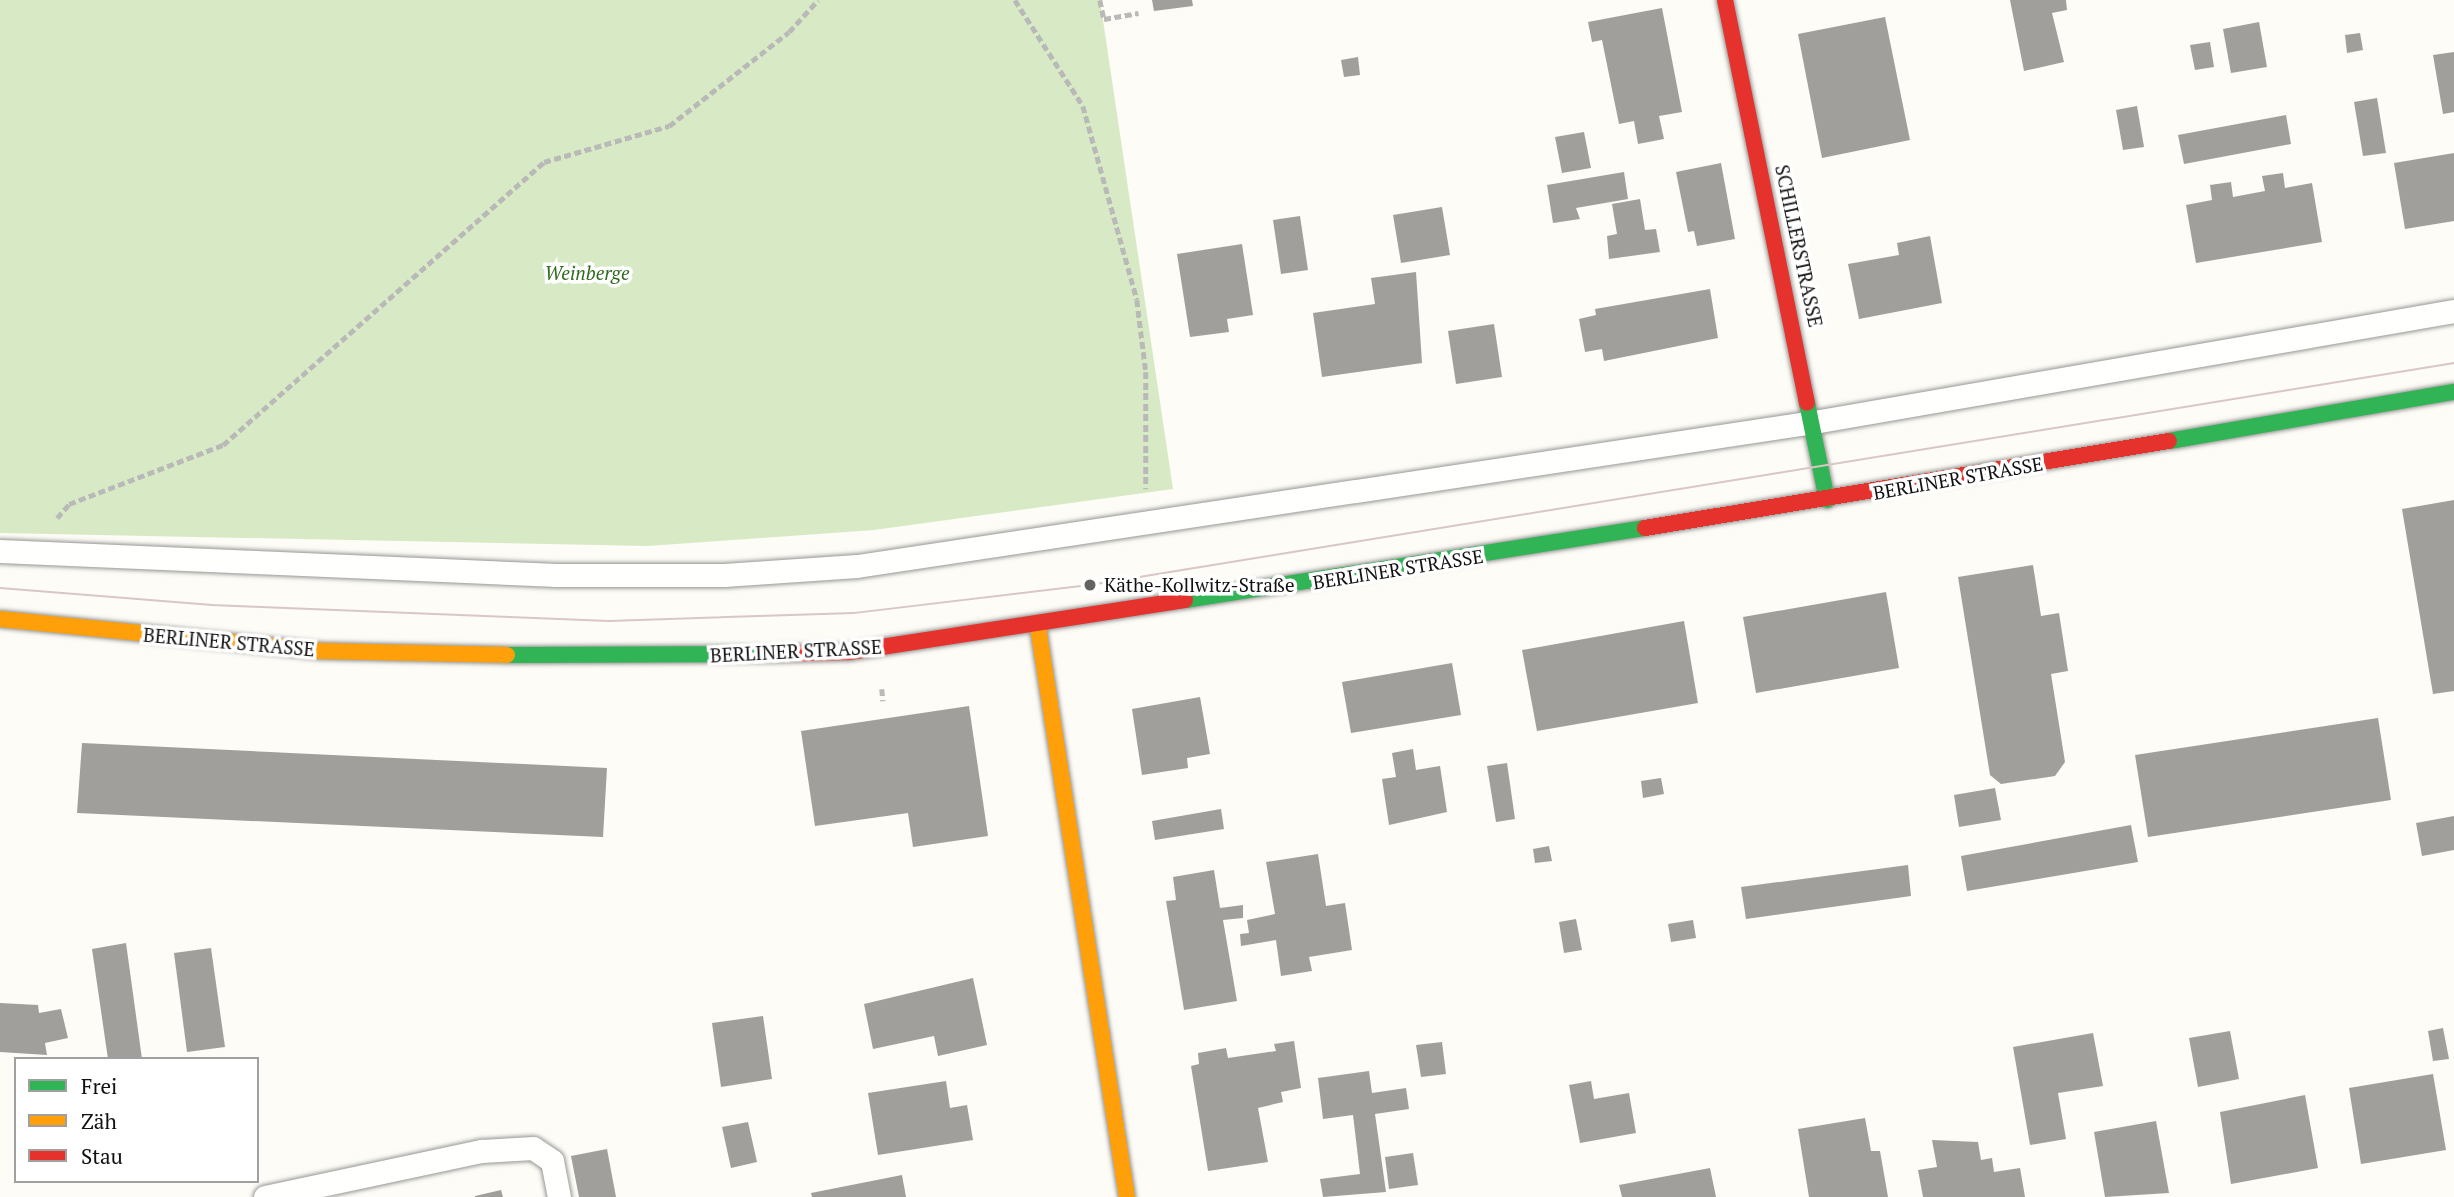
<!DOCTYPE html>
<meta charset="utf-8">
<style>
body{margin:0}
#map{position:relative;width:2454px;height:1197px;overflow:hidden;background:#fdfcf7;font-family:"PT Serif",serif}
div>[style]{position:absolute}
[style*='--x']{left:calc(var(--x)*1px);top:calc(var(--y)*1px);width:calc(var(--w)*1px);rotate:calc(var(--a)*1deg)}
.forest>*{inset:0;background:#d8eac5}
.building>*{inset:0;background:#a19f9c}
.path>*{height:4.5px;margin-top:-2.25px;transform-origin:0;background:repeating-linear-gradient(90deg,#b9b9b8 0 7px,transparent 0 10.5px)}
.roads{filter:drop-shadow(0 0 2px #979795) drop-shadow(0 0 2px #979795)}
.lane>*{height:23px;margin:-11.5px;padding:0 11.5px;transform-origin:11.5px;border-radius:11.5px;background:#fffffe}
.fast>*{height:16px;margin:-8px;padding:0 8px;transform-origin:8px;border-radius:8px;background:#30b455}
.slow>*{height:16px;margin:-8px;padding:0 8px;transform-origin:8px;border-radius:8px;background:#ff9f0a}
.jam>*{height:16px;margin:-8px;padding:0 8px;transform-origin:8px;border-radius:8px;background:#e5322d}
.tram>*{height:2px;margin:-1px;padding:0 1px;transform-origin:1px;border-radius:1px;background:#d9c6c7}
.dots>*{width:19px;height:19px;translate:-50% -50%;box-sizing:border-box;border:4px solid #fff;border-radius:50%}
span{translate:-50% -50%;white-space:nowrap;text-align:center;line-height:1.15;-webkit-text-stroke:7px #fff;paint-order:stroke}
.street-label{font-size:19px;color:#111}
.park-label{font-size:19px;color:#2f6b1f;font-style:italic}
.poi-label{font-size:19px;color:#111}
.left{translate:0 -50%;text-align:left}
.legend{position:absolute;left:14px;top:1057px;width:245px;height:126px;box-sizing:border-box;background:#fff;border:2px solid #a0a0a0;margin:0;padding:9px 12px;list-style:none;font-size:21px;color:#111}
.legend li{display:flex;align-items:center;gap:14px;height:35px}
.legend b{width:35px;border:2px solid #a0a0a0}
</style>
<div id="map">
<div class="forest">
<i style="clip-path:polygon(0 0,1100px 0,1173px 489px,874px 530px,648px 546px,0 533px)"></i>
</div>
<div class="building">
<i style="clip-path:polygon(1152px 0,1192px 0,1193px 6px,1154px 11px)"></i>
<i style="clip-path:polygon(2010px 0,2066px 0,2067px 10px,2052px 13px,2064px 62px,2024px 71px)"></i>
<i style="clip-path:polygon(1662px 8px,1682px 112px,1659px 116px,1664px 139px,1638px 144px,1634px 121px,1619px 124px,1602px 40px,1592px 42px,1588px 22px)"></i>
<i style="clip-path:polygon(1885px 17px,1910px 140px,1822px 158px,1798px 34px)"></i>
<i style="clip-path:polygon(2259px 22px,2267px 67px,2231px 73px,2223px 29px)"></i>
<i style="clip-path:polygon(2360px 33px,2363px 50px,2347px 53px,2345px 35px)"></i>
<i style="clip-path:polygon(2210px 42px,2214px 67px,2195px 70px,2190px 45px)"></i>
<i style="clip-path:polygon(2454px 52px,2454px 112px,2443px 114px,2433px 55px)"></i>
<i style="clip-path:polygon(1358px 57px,1360px 75px,1344px 77px,1341px 60px)"></i>
<i style="clip-path:polygon(2377px 98px,2386px 153px,2363px 156px,2354px 102px)"></i>
<i style="clip-path:polygon(2137px 106px,2144px 147px,2123px 150px,2116px 110px)"></i>
<i style="clip-path:polygon(2286px 115px,2291px 144px,2184px 164px,2178px 135px)"></i>
<i style="clip-path:polygon(1584px 132px,1591px 168px,1562px 173px,1555px 137px)"></i>
<i style="clip-path:polygon(2454px 153px,2454px 221px,2405px 229px,2394px 163px)"></i>
<i style="clip-path:polygon(1721px 163px,1735px 239px,1697px 246px,1694px 231px,1688px 232px,1676px 172px)"></i>
<i style="clip-path:polygon(1624px 172px,1628px 199px,1576px 208px,1580px 219px,1553px 223px,1547px 185px)"></i>
<i style="clip-path:polygon(2283px 173px,2285px 188px,2312px 183px,2322px 242px,2196px 263px,2186px 205px,2212px 200px,2210px 185px,2231px 182px,2233px 197px,2265px 191px,2262px 176px)"></i>
<i style="clip-path:polygon(1640px 199px,1645px 230px,1656px 229px,1660px 252px,1609px 259px,1607px 236px,1617px 234px,1612px 204px)"></i>
<i style="clip-path:polygon(1442px 207px,1450px 255px,1401px 263px,1393px 215px)"></i>
<i style="clip-path:polygon(1300px 216px,1308px 270px,1281px 274px,1273px 220px)"></i>
<i style="clip-path:polygon(1930px 236px,1942px 303px,1859px 319px,1848px 264px,1899px 255px,1897px 243px)"></i>
<i style="clip-path:polygon(1242px 244px,1253px 315px,1227px 319px,1229px 332px,1190px 337px,1177px 254px)"></i>
<i style="clip-path:polygon(1416px 272px,1422px 363px,1322px 377px,1313px 313px,1375px 304px,1371px 278px)"></i>
<i style="clip-path:polygon(1710px 289px,1718px 338px,1604px 361px,1602px 349px,1585px 352px,1579px 319px,1596px 315px,1595px 309px)"></i>
<i style="clip-path:polygon(1494px 324px,1502px 377px,1456px 384px,1448px 331px)"></i>
<i style="clip-path:polygon(2454px 500px,2454px 691px,2433px 694px,2402px 509px)"></i>
<i style="clip-path:polygon(2033px 565px,2041px 616px,2059px 613px,2068px 671px,2051px 674px,2065px 762px,2055px 776px,2001px 784px,1990px 775px,1958px 577px)"></i>
<i style="clip-path:polygon(1886px 592px,1899px 668px,1756px 693px,1743px 617px)"></i>
<i style="clip-path:polygon(1684px 621px,1698px 703px,1537px 731px,1522px 650px)"></i>
<i style="clip-path:polygon(1452px 663px,1461px 715px,1351px 733px,1342px 682px)"></i>
<i style="clip-path:polygon(1200px 697px,1210px 754px,1187px 758px,1188px 768px,1142px 775px,1132px 709px)"></i>
<i style="clip-path:polygon(969px 706px,988px 836px,913px 847px,908px 813px,815px 826px,801px 731px)"></i>
<i style="clip-path:polygon(2378px 718px,2391px 800px,2148px 837px,2135px 755px)"></i>
<i style="clip-path:polygon(82px 743px,607px 768px,603px 837px,77px 813px)"></i>
<i style="clip-path:polygon(1413px 749px,1416px 770px,1440px 766px,1447px 812px,1389px 825px,1382px 779px,1396px 777px,1392px 753px)"></i>
<i style="clip-path:polygon(1507px 763px,1515px 819px,1496px 822px,1487px 766px)"></i>
<i style="clip-path:polygon(1661px 778px,1664px 794px,1643px 798px,1641px 781px)"></i>
<i style="clip-path:polygon(1995px 788px,2001px 820px,1959px 827px,1954px 795px)"></i>
<i style="clip-path:polygon(1221px 809px,1224px 829px,1155px 840px,1152px 821px)"></i>
<i style="clip-path:polygon(2454px 816px,2454px 850px,2422px 856px,2416px 823px)"></i>
<i style="clip-path:polygon(2131px 825px,2138px 862px,1967px 891px,1961px 856px)"></i>
<i style="clip-path:polygon(1549px 846px,1552px 861px,1535px 863px,1533px 849px)"></i>
<i style="clip-path:polygon(1318px 854px,1326px 906px,1345px 903px,1352px 950px,1309px 957px,1312px 971px,1281px 976px,1276px 940px,1241px 946px,1240px 934px,1249px 933px,1247px 920px,1275px 914px,1266px 862px)"></i>
<i style="clip-path:polygon(1908px 865px,1911px 896px,1746px 919px,1741px 887px)"></i>
<i style="clip-path:polygon(1214px 870px,1220px 908px,1243px 905px,1243px 918px,1223px 920px,1237px 1001px,1184px 1010px,1166px 901px,1176px 900px,1173px 877px)"></i>
<i style="clip-path:polygon(1576px 919px,1582px 950px,1564px 953px,1559px 922px)"></i>
<i style="clip-path:polygon(1693px 920px,1696px 938px,1671px 942px,1668px 924px)"></i>
<i style="clip-path:polygon(126px 943px,142px 1059px,108px 1059px,92px 949px)"></i>
<i style="clip-path:polygon(211px 948px,225px 1047px,187px 1052px,174px 953px)"></i>
<i style="clip-path:polygon(973px 978px,987px 1045px,938px 1056px,934px 1036px,873px 1049px,864px 1004px)"></i>
<i style="clip-path:polygon(0 1003px,38px 1005px,39px 1013px,61px 1009px,68px 1038px,45px 1043px,47px 1055px,0 1052px)"></i>
<i style="clip-path:polygon(763px 1016px,772px 1079px,721px 1087px,712px 1023px)"></i>
<i style="clip-path:polygon(2443px 1028px,2449px 1059px,2433px 1061px,2428px 1031px)"></i>
<i style="clip-path:polygon(2230px 1031px,2239px 1079px,2198px 1087px,2189px 1038px)"></i>
<i style="clip-path:polygon(2093px 1033px,2103px 1086px,2058px 1093px,2066px 1139px,2030px 1145px,2013px 1047px)"></i>
<i style="clip-path:polygon(1294px 1041px,1301px 1088px,1281px 1092px,1283px 1102px,1258px 1108px,1268px 1162px,1208px 1171px,1191px 1066px,1199px 1064px,1198px 1053px,1226px 1048px,1228px 1058px,1276px 1051px,1274px 1044px)"></i>
<i style="clip-path:polygon(1442px 1042px,1446px 1074px,1421px 1077px,1416px 1045px)"></i>
<i style="clip-path:polygon(1369px 1071px,1372px 1093px,1406px 1088px,1409px 1109px,1375px 1114px,1386px 1192px,1323px 1197px,1320px 1179px,1360px 1174px,1353px 1115px,1323px 1119px,1318px 1078px)"></i>
<i style="clip-path:polygon(2433px 1074px,2446px 1150px,2361px 1164px,2349px 1088px)"></i>
<i style="clip-path:polygon(946px 1081px,950px 1108px,967px 1105px,973px 1140px,878px 1155px,868px 1093px)"></i>
<i style="clip-path:polygon(1591px 1081px,1594px 1099px,1629px 1093px,1636px 1133px,1580px 1143px,1569px 1085px)"></i>
<i style="clip-path:polygon(2305px 1095px,2318px 1168px,2231px 1184px,2220px 1112px)"></i>
<i style="clip-path:polygon(1865px 1118px,1871px 1151px,1880px 1151px,1888px 1197px,1809px 1197px,1798px 1129px)"></i>
<i style="clip-path:polygon(2156px 1121px,2169px 1193px,2105px 1197px,2094px 1132px)"></i>
<i style="clip-path:polygon(748px 1122px,757px 1162px,731px 1168px,722px 1127px)"></i>
<i style="clip-path:polygon(1932px 1140px,1978px 1142px,1981px 1160px,1992px 1158px,1994px 1172px,2020px 1168px,2025px 1197px,1923px 1197px,1918px 1170px,1937px 1167px)"></i>
<i style="clip-path:polygon(607px 1149px,616px 1197px,579px 1197px,571px 1156px)"></i>
<i style="clip-path:polygon(1413px 1153px,1418px 1185px,1389px 1189px,1385px 1157px)"></i>
<i style="clip-path:polygon(1710px 1168px,1716px 1197px,1622px 1197px,1619px 1185px)"></i>
<i style="clip-path:polygon(902px 1175px,906px 1197px,812px 1197px,811px 1193px)"></i>
<i style="clip-path:polygon(501px 1190px,503px 1197px,475px 1197px,475px 1196px)"></i>
</div>
<div class="path">
<i style="--x:1015;--y:0;--w:126;--a:57.3"></i>
<i style="--x:1083;--y:106;--w:201;--a:74.4"></i>
<i style="--x:1137;--y:300;--w:73;--a:82.9"></i>
<i style="--x:1146;--y:372;--w:117;--a:90"></i>
<i style="--x:1100;--y:0;--w:19;--a:78"></i>
<i style="--x:1104;--y:19;--w:35;--a:-10"></i>
<i style="--x:57;--y:518;--w:18;--a:-49"></i>
<i style="--x:69;--y:504;--w:165;--a:-21"></i>
<i style="--x:223;--y:445;--w:428;--a:-41.4"></i>
<i style="--x:544;--y:162;--w:130;--a:-16.1"></i>
<i style="--x:669;--y:126;--w:152;--a:-38.1"></i>
<i style="--x:789;--y:32;--w:43;--a:-47.8"></i>
<i style="--x:882;--y:689;--w:12;--a:85"></i>
</div>
<div class="roads">
<div class="lane">
<i style="--x:0;--y:551;--w:557;--a:2.47"></i>
<i style="--x:556;--y:575;--w:168;--a:0"></i>
<i style="--x:724;--y:575;--w:133;--a:-3.9"></i>
<i style="--x:857;--y:566;--w:968;--a:-8.56"></i>
<i style="--x:1814;--y:422;--w:650;--a:-9.84"></i>
<i style="--x:265;--y:1197;--w:222;--a:-12"></i>
<i style="--x:482;--y:1151;--w:51;--a:-3.4"></i>
<i style="--x:533;--y:1148;--w:23;--a:34"></i>
<i style="--x:552;--y:1161;--w:37;--a:79"></i>
</div>
<div class="fast">
<i style="--x:1807;--y:403;--w:99;--a:78.3"></i>
<i style="--x:2169;--y:441;--w:289;--a:-9.8"></i>
<i style="--x:1185;--y:600;--w:466;--a:-8.9"></i>
<i style="--x:507;--y:655;--w:265;--a:-0.2"></i>
</div>
<div class="slow">
<i style="--x:0;--y:619;--w:323;--a:5.7"></i>
<i style="--x:321;--y:651;--w:186;--a:1.2"></i>
<i style="--x:1038;--y:627;--w:577;--a:81.13"></i>
</div>
<div class="jam">
<i style="--x:1725;--y:0;--w:411;--a:78.5"></i>
<i style="--x:1645;--y:528;--w:531;--a:-9.43"></i>
<i style="--x:772;--y:654;--w:77;--a:-1.5"></i>
<i style="--x:849;--y:652;--w:340;--a:-8.8"></i>
</div>
</div>
<div class="tram">
<i style="--x:0;--y:588;--w:212;--a:4.6"></i>
<i style="--x:211;--y:605;--w:398;--a:2.3"></i>
<i style="--x:609;--y:621;--w:245;--a:-1.9"></i>
<i style="--x:854;--y:613;--w:238;--a:-6.8"></i>
<i style="--x:1090;--y:585;--w:1382;--a:-9.24"></i>
</div>
<div class="dots">
<i style="left:1090px;top:585px;background:#646362"></i>
</div>
<div class="street-label">
<span style="left:1799px;top:246px;rotate:78deg">SCHILLERSTRASSE</span>
<span style="left:1958px;top:478px;rotate:-10deg">BERLINER STRASSE</span>
<span style="left:1398px;top:569px;rotate:-9deg">BERLINER STRASSE</span>
<span style="left:229px;top:642px;rotate:5deg">BERLINER STRASSE</span>
<span style="left:796px;top:651px;rotate:-3deg">BERLINER STRASSE</span>
</div>
<div class="park-label">
<span style="left:587px;top:273px">Weinberge</span>
</div>
<div class="poi-label">
<span class="left" style="left:1104px;top:585px">Käthe-Kollwitz-Straße</span>
</div>
<ul class="legend">
<li><b style="height:9px;background:#30b455"></b>Frei</li>
<li><b style="height:9px;background:#ff9f0a"></b>Zäh</li>
<li><b style="height:9px;background:#e5322d"></b>Stau</li>
</ul>
</div>
